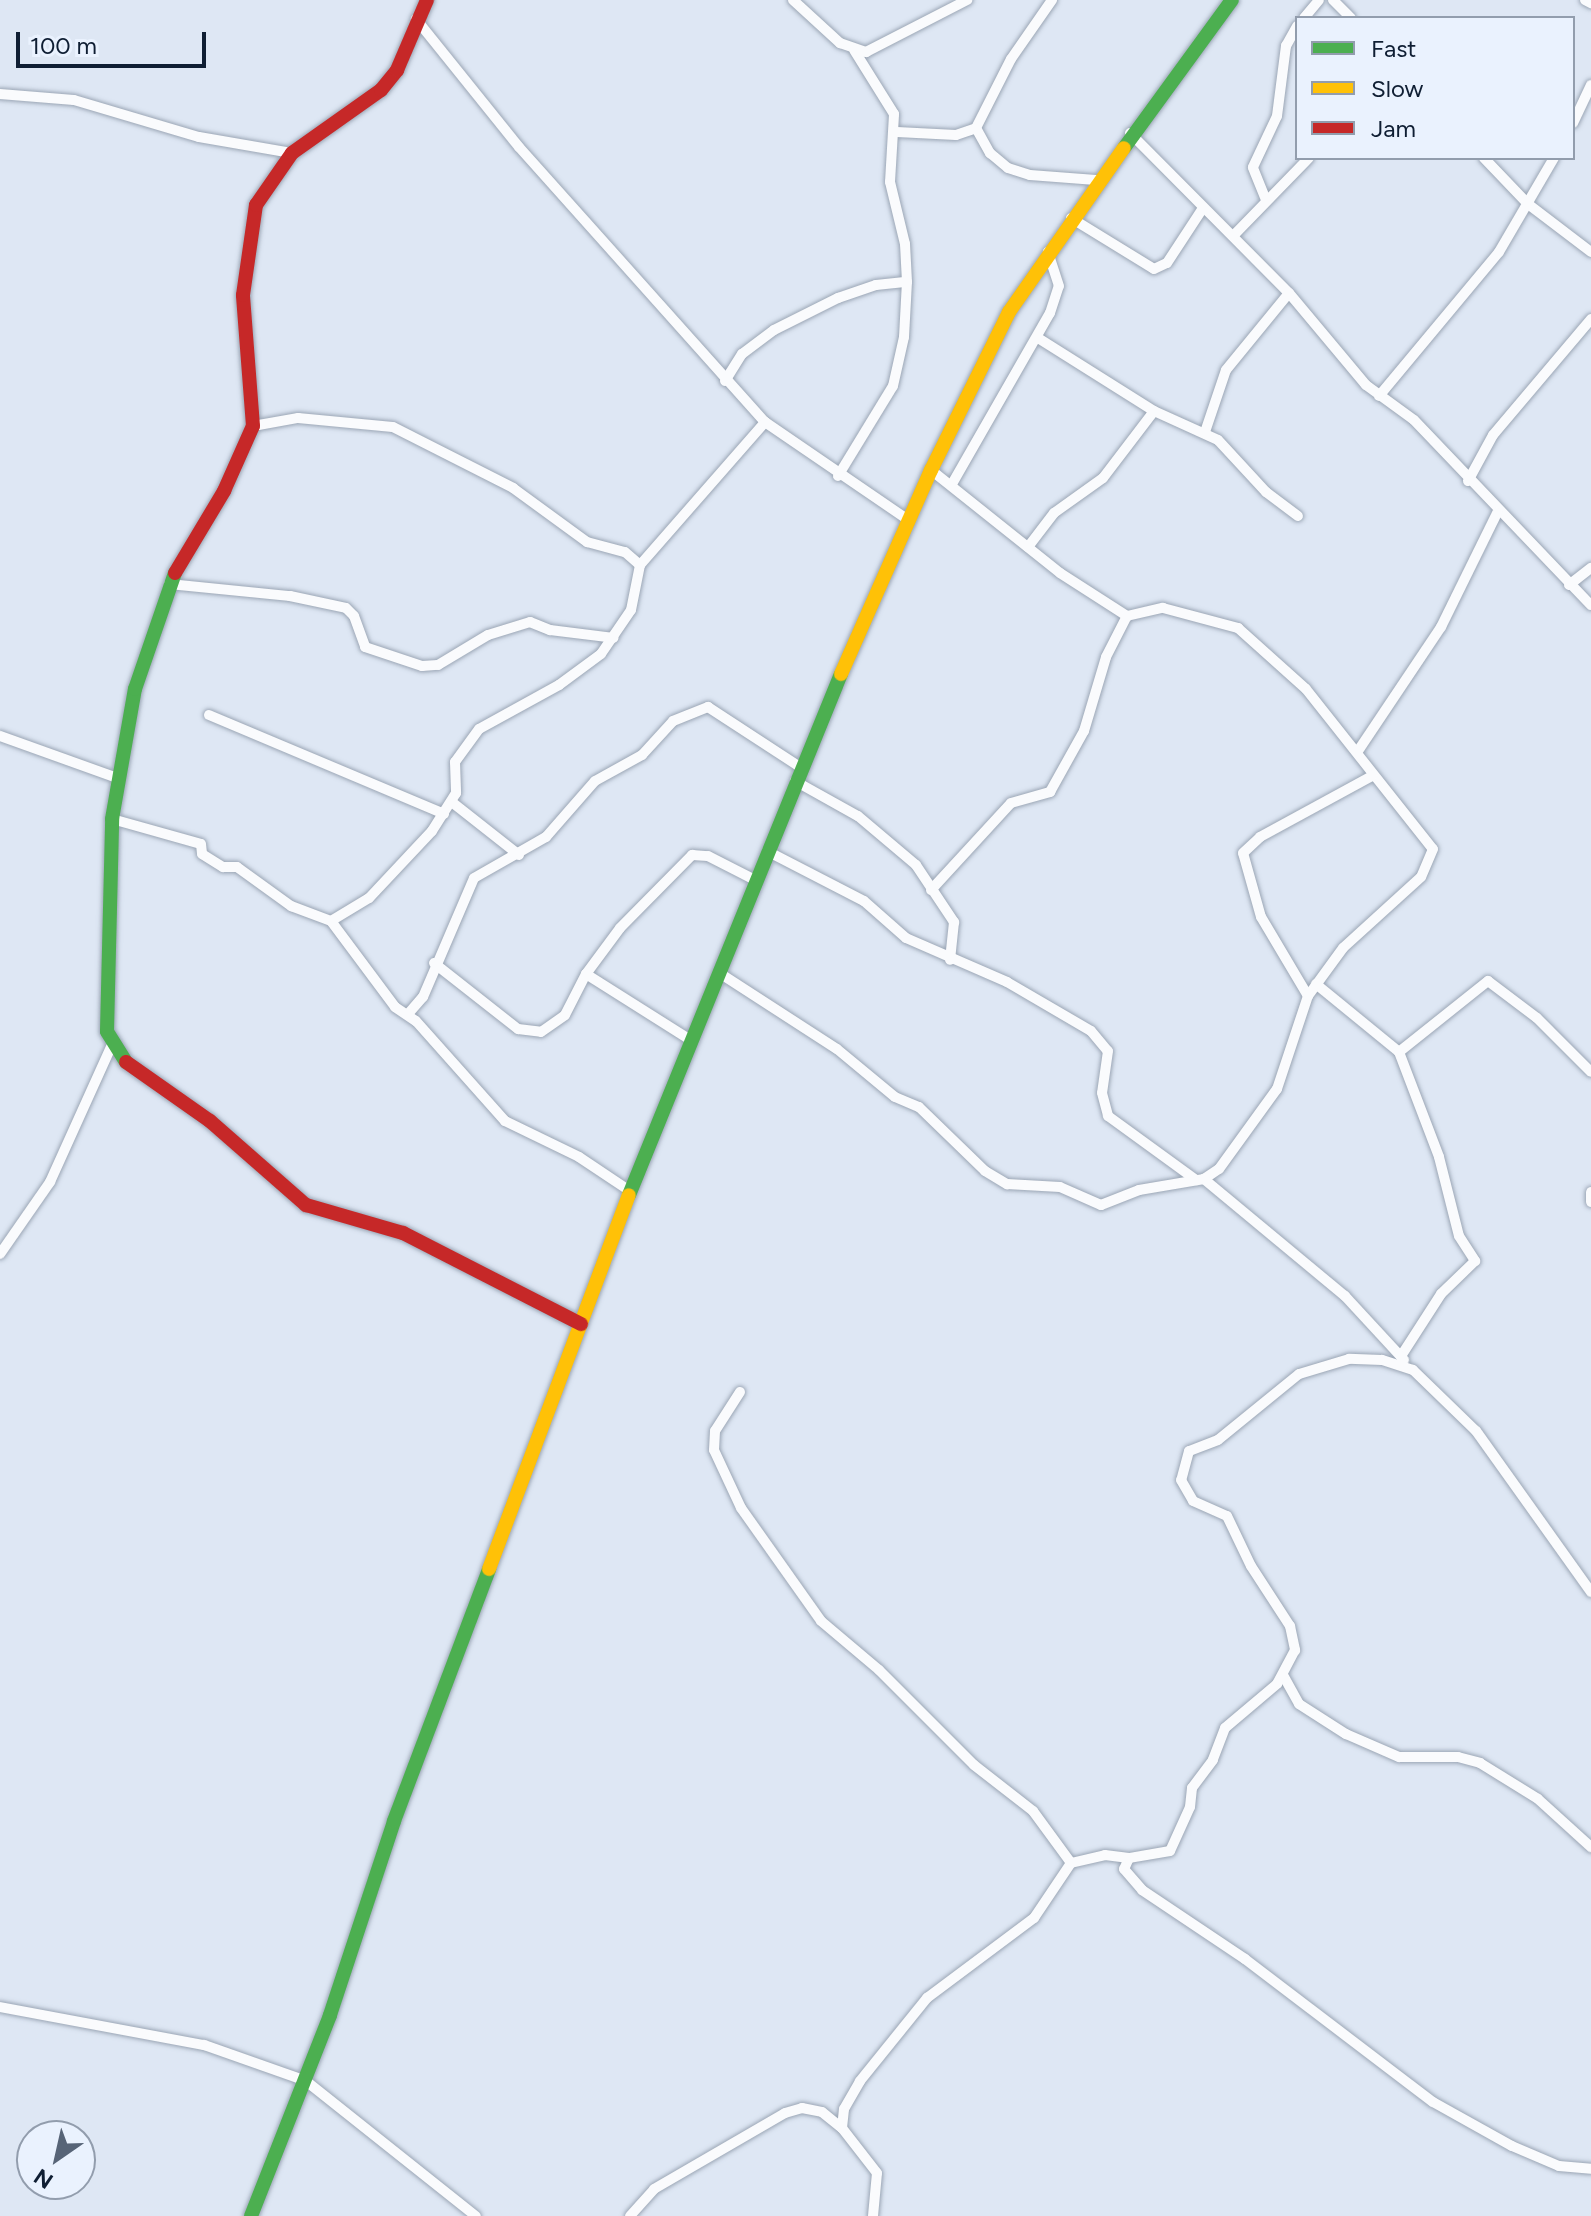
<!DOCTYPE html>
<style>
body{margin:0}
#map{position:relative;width:1591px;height:2216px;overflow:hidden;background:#dee7f4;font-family:Figtree,sans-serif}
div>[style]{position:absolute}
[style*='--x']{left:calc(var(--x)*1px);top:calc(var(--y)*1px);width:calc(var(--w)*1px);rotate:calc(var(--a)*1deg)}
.roads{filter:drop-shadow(0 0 2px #9ba6b5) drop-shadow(0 0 2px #9ba6b5)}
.street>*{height:10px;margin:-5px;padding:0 5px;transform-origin:5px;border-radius:5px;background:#fafbfd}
.fast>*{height:14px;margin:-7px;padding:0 7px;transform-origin:7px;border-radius:7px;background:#4caf50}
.slow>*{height:14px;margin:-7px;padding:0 7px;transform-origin:7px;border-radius:7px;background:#ffc107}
.jam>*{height:14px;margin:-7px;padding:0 7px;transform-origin:7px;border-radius:7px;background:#c62828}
span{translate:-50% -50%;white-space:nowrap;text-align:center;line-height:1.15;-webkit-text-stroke:8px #eaf2fe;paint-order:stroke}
.legend{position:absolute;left:1295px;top:16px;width:280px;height:144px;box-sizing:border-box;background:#eaf2fe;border:2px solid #929dad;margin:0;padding:10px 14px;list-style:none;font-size:24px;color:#0f1e33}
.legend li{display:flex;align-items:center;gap:16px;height:40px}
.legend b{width:40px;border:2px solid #929dad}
.north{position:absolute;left:16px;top:2120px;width:80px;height:80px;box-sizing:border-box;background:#eaf2fe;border:2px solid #929dad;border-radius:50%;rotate:214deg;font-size:22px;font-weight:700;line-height:32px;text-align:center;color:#0f1e33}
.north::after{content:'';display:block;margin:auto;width:28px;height:36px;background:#576477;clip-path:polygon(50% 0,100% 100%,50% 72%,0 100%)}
.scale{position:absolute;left:16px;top:32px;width:190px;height:36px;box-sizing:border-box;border:4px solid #0f1e33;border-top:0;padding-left:10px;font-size:24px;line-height:28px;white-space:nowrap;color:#0f1e33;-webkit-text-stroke:6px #eaf2fe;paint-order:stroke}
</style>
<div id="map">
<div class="roads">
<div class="street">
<i style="--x:793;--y:0;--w:64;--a:42.5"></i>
<i style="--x:840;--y:43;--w:28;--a:19"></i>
<i style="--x:866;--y:52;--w:114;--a:-27.2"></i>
<i style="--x:1333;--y:0;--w:25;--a:45"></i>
<i style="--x:1585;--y:0;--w:7;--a:27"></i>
<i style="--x:1304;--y:18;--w:23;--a:-50"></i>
<i style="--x:416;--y:19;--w:164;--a:51.2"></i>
<i style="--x:519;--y:147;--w:369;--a:48.2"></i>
<i style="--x:0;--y:94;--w:74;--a:4.6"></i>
<i style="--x:74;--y:100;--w:130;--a:16.5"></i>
<i style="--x:199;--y:137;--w:94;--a:9.8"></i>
<i style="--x:1573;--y:123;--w:42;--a:-64.7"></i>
<i style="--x:976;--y:128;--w:29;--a:61"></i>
<i style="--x:990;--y:153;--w:23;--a:40"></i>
<i style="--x:1008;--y:168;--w:23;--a:18"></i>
<i style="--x:1030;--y:175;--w:66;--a:4.3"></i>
<i style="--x:897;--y:132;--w:59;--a:2.9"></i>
<i style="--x:956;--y:135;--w:21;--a:-19"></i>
<i style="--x:976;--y:128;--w:77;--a:-63.1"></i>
<i style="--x:1011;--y:59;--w:72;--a:-55.2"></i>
<i style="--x:1130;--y:133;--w:226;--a:45.2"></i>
<i style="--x:1289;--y:293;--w:120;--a:50.1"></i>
<i style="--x:1366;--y:385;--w:59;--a:36.1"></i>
<i style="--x:1414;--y:420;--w:256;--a:46.3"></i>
<i style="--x:1484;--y:158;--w:64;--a:46.3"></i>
<i style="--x:1528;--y:204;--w:79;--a:37.3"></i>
<i style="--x:1266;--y:200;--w:35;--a:-112"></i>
<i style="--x:1253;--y:167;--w:56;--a:-64.8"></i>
<i style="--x:1277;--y:116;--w:71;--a:-82.7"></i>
<i style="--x:1286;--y:46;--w:23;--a:-61"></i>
<i style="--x:1071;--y:218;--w:97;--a:31.6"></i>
<i style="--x:1154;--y:269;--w:14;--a:-25"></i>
<i style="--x:1167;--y:263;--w:66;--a:-56.8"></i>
<i style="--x:1234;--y:235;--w:107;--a:-45.8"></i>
<i style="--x:1038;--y:338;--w:137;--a:32.2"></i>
<i style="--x:1154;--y:411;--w:70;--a:24.4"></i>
<i style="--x:1218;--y:440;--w:71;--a:47.3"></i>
<i style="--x:1266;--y:492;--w:40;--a:37"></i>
<i style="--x:725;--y:381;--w:32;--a:-58"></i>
<i style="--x:742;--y:354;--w:40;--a:-37"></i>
<i style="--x:774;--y:330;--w:72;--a:-26.6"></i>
<i style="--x:838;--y:298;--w:40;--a:-18.9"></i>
<i style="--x:876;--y:285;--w:31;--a:-6"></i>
<i style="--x:1379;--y:396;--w:187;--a:-50.2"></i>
<i style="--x:1499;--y:252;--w:109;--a:-59.7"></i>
<i style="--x:253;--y:426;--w:46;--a:-10.1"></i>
<i style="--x:298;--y:418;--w:95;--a:5.4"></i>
<i style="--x:393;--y:427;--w:135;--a:26.9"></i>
<i style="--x:513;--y:488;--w:92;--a:36.1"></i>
<i style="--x:587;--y:542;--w:39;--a:15"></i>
<i style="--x:625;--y:552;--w:20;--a:41"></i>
<i style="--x:640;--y:565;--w:46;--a:101.3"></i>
<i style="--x:631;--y:610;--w:53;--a:124.3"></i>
<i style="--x:601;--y:654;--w:52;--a:143.6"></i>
<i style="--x:559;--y:685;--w:91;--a:151.2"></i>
<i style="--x:479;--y:729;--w:41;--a:126"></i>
<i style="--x:455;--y:762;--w:31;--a:88"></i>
<i style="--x:456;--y:793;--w:45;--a:122.3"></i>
<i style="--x:432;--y:831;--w:92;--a:133.2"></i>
<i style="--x:369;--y:898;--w:44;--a:148.8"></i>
<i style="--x:1205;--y:432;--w:65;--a:-71.3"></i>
<i style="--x:1226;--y:370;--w:99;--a:-50.7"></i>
<i style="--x:931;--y:470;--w:165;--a:38.6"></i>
<i style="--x:1060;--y:573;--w:80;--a:32.7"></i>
<i style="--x:838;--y:476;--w:105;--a:-58.6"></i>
<i style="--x:893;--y:386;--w:50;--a:-77.3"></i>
<i style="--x:904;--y:337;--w:55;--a:-86.9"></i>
<i style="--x:907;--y:282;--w:38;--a:-93"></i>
<i style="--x:905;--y:244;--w:64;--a:-103.6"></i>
<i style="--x:890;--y:182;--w:68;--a:-86.6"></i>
<i style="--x:894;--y:114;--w:75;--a:-122"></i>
<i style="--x:1468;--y:481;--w:52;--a:-61.5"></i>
<i style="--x:1493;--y:435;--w:152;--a:-49.8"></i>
<i style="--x:952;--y:484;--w:197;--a:-60.2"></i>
<i style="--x:1050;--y:313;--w:28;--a:-72"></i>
<i style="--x:1059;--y:286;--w:36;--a:-108"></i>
<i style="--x:1028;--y:547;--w:43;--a:-52.6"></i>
<i style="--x:1054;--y:513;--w:60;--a:-35.5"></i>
<i style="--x:1103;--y:478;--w:84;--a:-52.7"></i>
<i style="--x:640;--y:565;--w:190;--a:-48.8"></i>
<i style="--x:765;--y:422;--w:173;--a:34.4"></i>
<i style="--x:169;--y:584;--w:122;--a:5.7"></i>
<i style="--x:290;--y:596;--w:57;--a:12.1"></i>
<i style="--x:346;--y:608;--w:11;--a:45"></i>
<i style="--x:354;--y:616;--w:33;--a:70"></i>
<i style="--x:365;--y:647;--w:60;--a:18.4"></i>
<i style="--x:422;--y:666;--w:16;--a:-4"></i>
<i style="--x:438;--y:665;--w:58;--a:-31"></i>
<i style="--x:488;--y:635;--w:44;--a:-17.2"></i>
<i style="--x:530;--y:622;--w:22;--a:22"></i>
<i style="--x:550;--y:630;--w:64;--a:7.1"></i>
<i style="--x:1569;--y:585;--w:28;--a:-38"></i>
<i style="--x:209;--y:715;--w:255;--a:22.8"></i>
<i style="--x:0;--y:736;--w:124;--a:19.7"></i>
<i style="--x:1358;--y:751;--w:149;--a:-56.2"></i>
<i style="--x:1441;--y:627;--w:127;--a:-63.8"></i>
<i style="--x:795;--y:781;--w:72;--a:29.1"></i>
<i style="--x:858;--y:816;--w:76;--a:40.2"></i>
<i style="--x:916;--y:865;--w:69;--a:56.3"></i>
<i style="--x:954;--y:922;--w:38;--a:96"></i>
<i style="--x:453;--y:803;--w:84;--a:38.2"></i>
<i style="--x:112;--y:819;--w:92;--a:15.7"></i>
<i style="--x:201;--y:844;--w:10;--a:84"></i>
<i style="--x:202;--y:854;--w:25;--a:32"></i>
<i style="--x:223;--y:867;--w:14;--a:0"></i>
<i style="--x:237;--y:867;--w:67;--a:35.8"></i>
<i style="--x:291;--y:906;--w:43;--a:20.6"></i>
<i style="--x:331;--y:921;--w:107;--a:53.3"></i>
<i style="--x:395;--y:1007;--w:25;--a:34"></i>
<i style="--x:416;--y:1021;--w:134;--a:48.3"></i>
<i style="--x:505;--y:1121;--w:82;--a:25.9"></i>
<i style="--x:579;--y:1157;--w:61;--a:33.7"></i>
<i style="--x:767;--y:851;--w:109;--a:27.3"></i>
<i style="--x:864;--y:901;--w:56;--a:41.4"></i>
<i style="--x:906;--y:938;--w:110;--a:23.5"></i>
<i style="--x:1007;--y:982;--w:97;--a:30.3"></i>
<i style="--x:1091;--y:1031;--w:26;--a:50"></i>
<i style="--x:1108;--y:1051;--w:42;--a:98.1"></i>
<i style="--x:1102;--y:1093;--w:24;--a:75"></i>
<i style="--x:1108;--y:1116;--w:109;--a:36"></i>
<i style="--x:931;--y:890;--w:118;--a:-47.4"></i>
<i style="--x:1011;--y:803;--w:41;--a:-15.8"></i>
<i style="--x:1050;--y:792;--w:70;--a:-60.9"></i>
<i style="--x:1084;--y:731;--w:77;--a:-73.4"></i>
<i style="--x:1106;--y:657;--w:46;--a:-62.9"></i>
<i style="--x:1127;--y:616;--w:37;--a:-13"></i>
<i style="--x:1163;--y:608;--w:78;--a:14.9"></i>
<i style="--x:1238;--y:628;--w:91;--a:41.9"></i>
<i style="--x:1306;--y:689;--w:204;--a:51.6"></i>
<i style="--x:1433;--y:849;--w:30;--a:113"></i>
<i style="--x:1421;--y:877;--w:105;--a:137.7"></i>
<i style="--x:1343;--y:948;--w:59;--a:126.1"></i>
<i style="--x:434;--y:963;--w:107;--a:38.2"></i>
<i style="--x:518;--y:1029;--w:23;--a:7"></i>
<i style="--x:541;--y:1032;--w:29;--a:-35"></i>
<i style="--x:565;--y:1015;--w:46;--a:-62.9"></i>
<i style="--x:586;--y:974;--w:57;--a:-53.5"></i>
<i style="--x:620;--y:928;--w:103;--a:-45.4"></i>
<i style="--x:692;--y:855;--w:16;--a:4"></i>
<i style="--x:708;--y:856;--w:55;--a:27"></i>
<i style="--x:586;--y:974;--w:125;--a:32.3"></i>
<i style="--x:721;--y:974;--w:138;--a:32.9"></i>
<i style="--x:837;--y:1049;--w:75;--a:39.6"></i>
<i style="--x:895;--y:1097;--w:26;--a:23"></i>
<i style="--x:919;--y:1107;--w:92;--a:44.1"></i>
<i style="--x:985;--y:1171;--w:26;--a:31"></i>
<i style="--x:1007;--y:1184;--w:53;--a:3.2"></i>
<i style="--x:1060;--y:1187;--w:45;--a:23.7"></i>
<i style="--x:1101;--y:1205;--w:41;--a:-21.5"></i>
<i style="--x:1139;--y:1190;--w:66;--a:-9.6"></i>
<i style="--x:1204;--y:1179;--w:18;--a:-34"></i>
<i style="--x:1219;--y:1169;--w:99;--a:-54.1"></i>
<i style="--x:1277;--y:1089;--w:98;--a:-71.6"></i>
<i style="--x:1308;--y:996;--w:92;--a:-120.7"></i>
<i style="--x:1261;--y:917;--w:66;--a:-105.7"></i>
<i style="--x:1243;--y:853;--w:23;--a:-43"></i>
<i style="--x:1260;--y:837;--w:128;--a:-28.6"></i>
<i style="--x:1316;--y:984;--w:107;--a:39.3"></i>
<i style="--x:1399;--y:1052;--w:112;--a:69.1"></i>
<i style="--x:1439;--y:1157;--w:81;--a:75.8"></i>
<i style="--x:1459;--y:1236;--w:30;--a:57"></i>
<i style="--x:1475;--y:1261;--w:47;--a:135.9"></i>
<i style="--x:1441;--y:1294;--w:74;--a:122.8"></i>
<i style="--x:408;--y:1014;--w:23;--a:-49"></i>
<i style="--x:423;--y:997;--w:129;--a:-66.8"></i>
<i style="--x:474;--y:878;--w:83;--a:-29.7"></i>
<i style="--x:546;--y:837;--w:74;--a:-48.8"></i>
<i style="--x:595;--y:781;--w:54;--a:-29"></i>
<i style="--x:642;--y:755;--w:46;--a:-47.6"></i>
<i style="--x:673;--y:721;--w:38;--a:-22"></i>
<i style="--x:708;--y:707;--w:110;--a:33.1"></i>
<i style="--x:1399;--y:1052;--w:114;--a:-38.6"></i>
<i style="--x:1488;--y:981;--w:61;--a:37.1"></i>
<i style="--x:1537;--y:1018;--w:76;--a:45"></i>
<i style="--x:1204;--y:1179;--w:183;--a:39.7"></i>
<i style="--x:1345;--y:1296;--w:87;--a:47.3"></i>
<i style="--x:1591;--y:1192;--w:10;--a:90"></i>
<i style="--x:0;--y:1254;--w:88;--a:-55.2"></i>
<i style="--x:50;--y:1182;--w:148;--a:-65.7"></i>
<i style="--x:740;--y:1392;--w:46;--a:122.7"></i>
<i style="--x:715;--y:1431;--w:19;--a:93"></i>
<i style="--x:714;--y:1450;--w:64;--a:65"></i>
<i style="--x:741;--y:1508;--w:138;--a:54.7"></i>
<i style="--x:821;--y:1621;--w:76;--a:40.2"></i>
<i style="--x:879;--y:1670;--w:134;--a:45"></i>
<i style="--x:974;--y:1765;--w:75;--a:37.9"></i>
<i style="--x:1033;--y:1811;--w:64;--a:53.8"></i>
<i style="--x:1591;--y:1592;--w:198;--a:-125.5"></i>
<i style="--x:1476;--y:1431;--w:88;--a:-135.9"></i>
<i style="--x:1413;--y:1370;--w:33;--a:-162"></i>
<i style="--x:1382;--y:1360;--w:33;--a:-178"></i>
<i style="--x:1349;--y:1359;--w:52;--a:163.3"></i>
<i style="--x:1299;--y:1374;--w:104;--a:140.8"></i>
<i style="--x:1218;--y:1440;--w:31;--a:159"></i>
<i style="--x:1189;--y:1451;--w:30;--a:105"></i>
<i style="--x:1181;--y:1480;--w:24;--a:60"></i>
<i style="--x:1193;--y:1501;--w:37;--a:24"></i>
<i style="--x:1227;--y:1516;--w:55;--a:64.4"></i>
<i style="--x:1251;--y:1566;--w:72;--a:57"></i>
<i style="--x:1290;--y:1626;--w:25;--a:78"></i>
<i style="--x:1295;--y:1650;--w:38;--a:118"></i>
<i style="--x:1277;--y:1684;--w:68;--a:139.8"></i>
<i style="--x:1225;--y:1728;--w:34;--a:111"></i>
<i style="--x:1213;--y:1760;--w:35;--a:127"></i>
<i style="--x:1192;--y:1788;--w:19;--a:96"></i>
<i style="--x:1190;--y:1807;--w:48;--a:114.4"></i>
<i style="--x:1170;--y:1851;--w:42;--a:170.3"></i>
<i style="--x:1129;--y:1858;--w:12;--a:114"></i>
<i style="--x:1124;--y:1869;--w:28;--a:49"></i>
<i style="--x:1142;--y:1890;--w:124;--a:33.8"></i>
<i style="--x:1245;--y:1959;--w:236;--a:37.3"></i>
<i style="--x:1433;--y:2102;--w:90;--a:29.1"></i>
<i style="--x:1512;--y:2146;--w:51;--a:23.1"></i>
<i style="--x:1559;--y:2166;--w:32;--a:5"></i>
<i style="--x:1283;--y:1675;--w:33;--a:61"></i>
<i style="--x:1299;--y:1704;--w:56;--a:32.6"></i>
<i style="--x:1346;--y:1734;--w:58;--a:23.5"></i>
<i style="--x:1399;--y:1757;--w:59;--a:0"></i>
<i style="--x:1458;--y:1757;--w:23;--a:15"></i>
<i style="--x:1480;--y:1763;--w:68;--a:31.8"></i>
<i style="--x:1538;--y:1799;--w:72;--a:42.2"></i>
<i style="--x:0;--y:2007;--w:208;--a:10.6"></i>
<i style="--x:204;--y:2045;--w:108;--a:19.4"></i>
<i style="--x:306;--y:2081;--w:217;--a:38.5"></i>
<i style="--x:630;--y:2216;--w:36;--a:-48"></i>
<i style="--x:654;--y:2189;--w:151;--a:-30.1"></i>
<i style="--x:785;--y:2113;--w:18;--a:-16"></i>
<i style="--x:802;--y:2108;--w:20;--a:11"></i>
<i style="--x:822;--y:2112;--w:26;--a:39"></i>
<i style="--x:873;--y:2216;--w:43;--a:-84.7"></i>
<i style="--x:877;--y:2173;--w:57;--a:-127.9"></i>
<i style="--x:842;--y:2128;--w:19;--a:-84"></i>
<i style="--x:844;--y:2109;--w:32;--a:-60"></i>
<i style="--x:860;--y:2081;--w:107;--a:-51.1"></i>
<i style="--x:927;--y:1998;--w:134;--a:-36.8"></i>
<i style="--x:1034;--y:1918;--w:66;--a:-56.1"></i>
<i style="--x:1071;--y:1863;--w:35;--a:-13"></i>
<i style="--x:1105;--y:1855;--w:24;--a:7"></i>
</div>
<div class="fast">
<i style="--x:1124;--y:148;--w:183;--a:-53.9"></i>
<i style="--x:126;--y:1062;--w:36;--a:-122"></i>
<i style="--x:107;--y:1031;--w:212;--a:-88.6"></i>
<i style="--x:112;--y:819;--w:132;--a:-80"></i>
<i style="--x:135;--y:689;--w:123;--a:-71"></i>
<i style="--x:629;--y:1195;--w:562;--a:-67.86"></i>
<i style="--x:251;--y:2216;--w:216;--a:-68.5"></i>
<i style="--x:330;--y:2015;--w:204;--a:-71.7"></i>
<i style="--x:394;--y:1821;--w:269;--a:-69.3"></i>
</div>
<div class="slow">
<i style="--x:841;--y:674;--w:223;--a:-66.2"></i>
<i style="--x:931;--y:470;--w:176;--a:-63.7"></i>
<i style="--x:1009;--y:312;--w:200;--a:-55"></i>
<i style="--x:489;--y:1569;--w:399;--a:-69.5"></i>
</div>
<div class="jam">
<i style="--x:175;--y:573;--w:96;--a:-59.1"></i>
<i style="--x:224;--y:491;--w:71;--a:-66"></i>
<i style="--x:253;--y:426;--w:131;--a:-94.4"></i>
<i style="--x:243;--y:295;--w:91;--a:-81.8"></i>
<i style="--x:256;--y:205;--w:63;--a:-55.3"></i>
<i style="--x:292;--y:153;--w:109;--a:-35.3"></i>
<i style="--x:381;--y:90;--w:26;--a:-51"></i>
<i style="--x:397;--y:70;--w:76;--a:-66.8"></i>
<i style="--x:126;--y:1062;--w:103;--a:35.1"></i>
<i style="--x:210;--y:1121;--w:128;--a:41.2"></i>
<i style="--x:306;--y:1205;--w:101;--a:16.1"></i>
<i style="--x:403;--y:1233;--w:200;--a:27.1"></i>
</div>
</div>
<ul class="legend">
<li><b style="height:10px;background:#4caf50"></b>Fast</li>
<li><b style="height:10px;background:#ffc107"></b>Slow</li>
<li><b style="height:10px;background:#c62828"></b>Jam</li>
</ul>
<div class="north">N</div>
<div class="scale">100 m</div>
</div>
